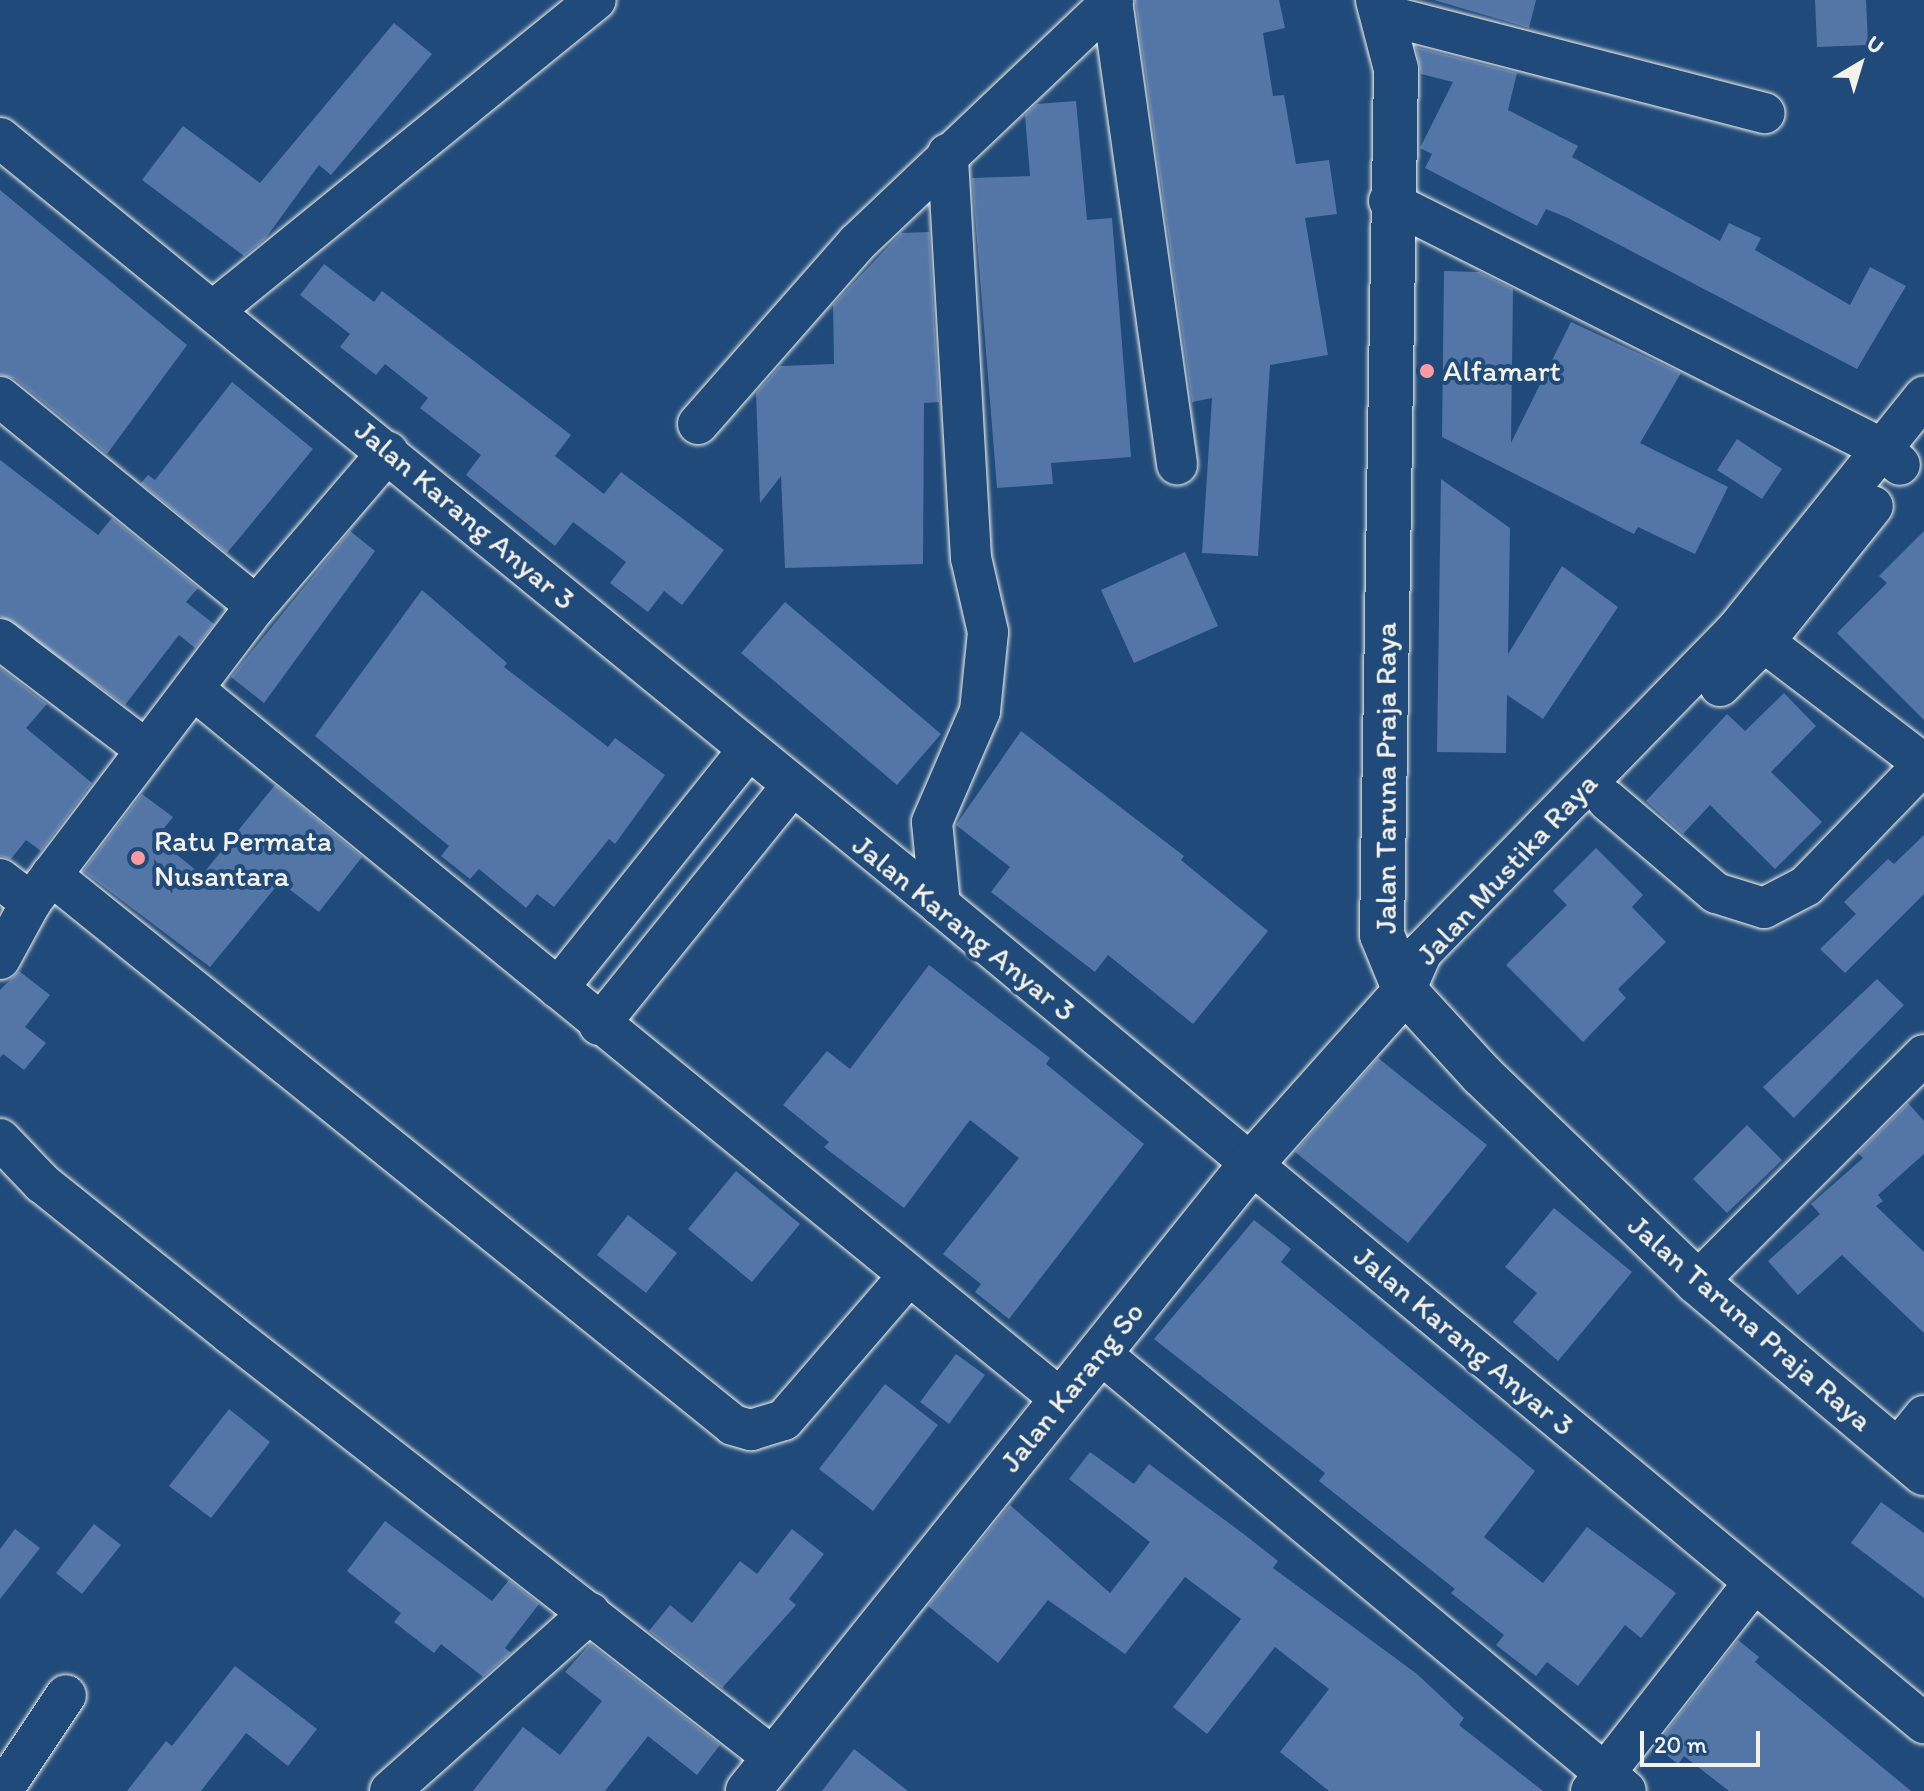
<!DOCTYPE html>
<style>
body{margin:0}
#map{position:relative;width:1924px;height:1791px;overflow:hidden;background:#1f4a7a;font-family:Itim,sans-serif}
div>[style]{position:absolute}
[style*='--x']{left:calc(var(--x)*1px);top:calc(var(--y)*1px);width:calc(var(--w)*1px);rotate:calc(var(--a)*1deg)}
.building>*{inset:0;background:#5476a6}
.roads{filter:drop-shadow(0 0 2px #f4f1e8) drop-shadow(0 0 2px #f4f1e8)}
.street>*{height:40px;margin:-20px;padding:0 20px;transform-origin:20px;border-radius:20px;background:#1f4a7a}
.secondary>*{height:44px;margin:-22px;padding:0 22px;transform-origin:22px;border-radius:22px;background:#1f4a7a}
.dots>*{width:22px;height:22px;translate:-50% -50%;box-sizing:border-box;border:4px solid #1f4a7a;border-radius:50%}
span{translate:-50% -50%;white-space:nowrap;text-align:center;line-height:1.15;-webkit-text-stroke:8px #1f4a7a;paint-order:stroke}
.poi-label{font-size:30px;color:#f4f1e8}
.left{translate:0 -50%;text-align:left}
.street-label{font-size:30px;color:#f4f1e8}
.north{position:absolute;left:1820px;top:24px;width:80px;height:80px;-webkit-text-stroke:6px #1f4a7a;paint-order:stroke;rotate:38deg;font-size:22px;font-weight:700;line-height:32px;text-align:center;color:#f4f1e8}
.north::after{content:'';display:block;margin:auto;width:28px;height:36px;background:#f4f1e8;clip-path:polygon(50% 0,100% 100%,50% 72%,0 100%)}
.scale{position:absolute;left:1640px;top:1731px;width:120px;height:36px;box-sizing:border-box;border:4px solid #f4f1e8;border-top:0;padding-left:10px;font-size:24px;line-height:28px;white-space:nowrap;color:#f4f1e8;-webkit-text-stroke:6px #1f4a7a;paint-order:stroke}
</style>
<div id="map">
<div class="building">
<i style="clip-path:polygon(1135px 0,1279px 0,1285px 28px,1263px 33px,1273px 96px,1284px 95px,1296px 164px,1329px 160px,1337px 214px,1305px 218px,1328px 355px,1270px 365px,1258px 556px,1202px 553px,1212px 398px,1192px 402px)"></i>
<i style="clip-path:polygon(1434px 0,1536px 0,1529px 28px)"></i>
<i style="clip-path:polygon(1815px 0,1866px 0,1868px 45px,1817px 47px)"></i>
<i style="clip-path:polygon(394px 23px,432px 54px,331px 175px,319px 165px,265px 239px,244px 256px,142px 180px,183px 126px,260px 183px)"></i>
<i style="clip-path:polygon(1416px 47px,1517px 73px,1508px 110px,1578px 146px,1572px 157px,1720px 241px,1729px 223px,1761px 238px,1755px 250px,1850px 305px,1870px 267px,1906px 286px,1857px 369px,1568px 218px,1546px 209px,1537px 226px,1425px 168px,1432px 154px,1420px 148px,1453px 82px,1421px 74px)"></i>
<i style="clip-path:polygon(1076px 101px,1087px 220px,1112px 218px,1131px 457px,1051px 463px,1053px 484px,997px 488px,972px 178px,1030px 176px,1025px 115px,1037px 104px)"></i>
<i style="clip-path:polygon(0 190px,187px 345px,107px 454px,15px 379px,0 375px)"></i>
<i style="clip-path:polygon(929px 232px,939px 402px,924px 403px,923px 564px,785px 568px,781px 476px,760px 503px,756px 393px,780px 366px,834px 364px,833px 305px,901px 233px)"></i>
<i style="clip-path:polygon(324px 264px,374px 302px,382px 291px,571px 435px,555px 456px,604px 494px,621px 472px,724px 550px,682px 605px,664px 591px,648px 612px,610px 583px,626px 562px,573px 522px,555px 546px,466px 475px,481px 455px,420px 408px,428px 398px,385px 364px,376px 375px,340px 347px,350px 334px,300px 295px)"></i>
<i style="clip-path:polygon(1444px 271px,1479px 272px,1513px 289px,1511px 443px,1571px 322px,1681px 373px,1640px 443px,1728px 487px,1695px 554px,1638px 527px,1634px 534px,1442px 437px)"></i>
<i style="clip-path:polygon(232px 382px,313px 449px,227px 553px,141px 483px,148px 475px,155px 480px)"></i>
<i style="clip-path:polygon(1737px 439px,1782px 469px,1762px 499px,1717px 470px)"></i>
<i style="clip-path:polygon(0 460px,98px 535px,112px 518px,198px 588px,186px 602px,214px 624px,195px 648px,179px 635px,125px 705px,0 616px)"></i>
<i style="clip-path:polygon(1441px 479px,1510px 528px,1508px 654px,1562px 566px,1618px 607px,1543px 719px,1507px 695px,1506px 753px,1437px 752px)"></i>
<i style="clip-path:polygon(350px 531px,375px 551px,264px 703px,231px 677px)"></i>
<i style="clip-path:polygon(1924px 531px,1924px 720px,1837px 633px,1887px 583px,1879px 576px)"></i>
<i style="clip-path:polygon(1185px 552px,1218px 626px,1134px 663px,1101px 590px)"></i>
<i style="clip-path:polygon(422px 590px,507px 663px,504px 667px,608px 747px,615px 738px,665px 775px,615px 844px,609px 839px,554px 907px,537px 894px,526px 908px,479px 869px,470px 879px,441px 856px,449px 846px,315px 736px)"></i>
<i style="clip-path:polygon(785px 602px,941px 734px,897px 785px,741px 653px)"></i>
<i style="clip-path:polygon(0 668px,47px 704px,26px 728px,92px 783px,41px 851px,26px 840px,11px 859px,0 856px)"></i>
<i style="clip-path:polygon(1784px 693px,1816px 726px,1771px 772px,1822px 822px,1775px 869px,1710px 805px,1683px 834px,1646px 801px,1727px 714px,1745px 731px)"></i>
<i style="clip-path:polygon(1021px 731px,1184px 856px,1181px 860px,1268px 931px,1193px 1024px,1108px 955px,1095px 972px,991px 892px,1010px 867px,956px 825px)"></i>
<i style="clip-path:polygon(275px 785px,362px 857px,319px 912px,280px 882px,210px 967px,83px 871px,142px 794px,173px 817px,156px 838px,202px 875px)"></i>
<i style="clip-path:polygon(1924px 835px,1924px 894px,1845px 973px,1820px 949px,1856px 914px,1844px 902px,1888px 859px,1894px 864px)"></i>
<i style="clip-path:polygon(1596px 848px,1643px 895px,1632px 907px,1666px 942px,1618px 989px,1626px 998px,1583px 1042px,1506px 965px,1567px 905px,1553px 891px)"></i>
<i style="clip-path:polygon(929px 965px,1050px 1058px,1046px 1064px,1144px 1144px,1009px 1319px,975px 1292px,981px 1284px,943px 1254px,1019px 1158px,970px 1120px,904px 1208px,824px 1147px,829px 1142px,783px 1105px,827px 1051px,850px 1069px)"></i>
<i style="clip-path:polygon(19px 971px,50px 995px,25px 1027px,46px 1043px,24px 1070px,3px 1054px,0 1058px,0 990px)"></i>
<i style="clip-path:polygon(1877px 979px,1904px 1005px,1794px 1118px,1763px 1087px)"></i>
<i style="clip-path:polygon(1378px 1058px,1487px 1145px,1408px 1243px,1295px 1152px)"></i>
<i style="clip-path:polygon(1908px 1103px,1924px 1121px,1924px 1154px,1878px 1195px,1883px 1201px,1876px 1206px,1924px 1252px,1924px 1333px,1842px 1255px,1798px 1295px,1768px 1261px,1820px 1214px,1811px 1204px,1863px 1158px,1858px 1153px)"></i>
<i style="clip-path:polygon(1747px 1125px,1782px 1160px,1727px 1213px,1693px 1179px)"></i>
<i style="clip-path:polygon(736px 1171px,800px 1224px,752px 1282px,688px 1229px)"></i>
<i style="clip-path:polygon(1554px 1208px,1632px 1272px,1558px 1361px,1513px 1322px,1537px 1293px,1505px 1267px)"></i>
<i style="clip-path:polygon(628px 1215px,677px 1253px,646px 1293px,597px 1255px)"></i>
<i style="clip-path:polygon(1254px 1220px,1291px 1249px,1281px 1262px,1535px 1471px,1484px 1537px,1543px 1583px,1587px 1527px,1676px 1593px,1641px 1638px,1625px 1625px,1578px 1686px,1547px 1662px,1536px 1676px,1496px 1645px,1504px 1635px,1451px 1593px,1455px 1589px,1319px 1481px,1325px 1473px,1154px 1339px)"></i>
<i style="clip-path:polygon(956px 1354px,985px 1375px,949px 1424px,920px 1402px)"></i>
<i style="clip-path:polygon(885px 1384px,938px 1425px,873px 1511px,819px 1469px)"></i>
<i style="clip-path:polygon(229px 1409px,270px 1442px,211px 1518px,169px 1486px)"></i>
<i style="clip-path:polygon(1090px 1452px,1134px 1484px,1149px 1464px,1245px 1535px,1278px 1561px,1273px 1568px,1417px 1674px,1464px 1718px,1459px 1725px,1543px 1791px,1329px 1791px,1280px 1752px,1329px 1689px,1275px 1647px,1207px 1734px,1173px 1707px,1241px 1619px,1185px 1577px,1125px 1654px,1048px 1600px,998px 1663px,928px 1606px,1010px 1505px,1110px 1593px,1150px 1542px,1069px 1479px)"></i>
<i style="clip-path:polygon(1881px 1502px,1924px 1533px,1924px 1598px,1851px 1543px)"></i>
<i style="clip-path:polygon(385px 1521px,492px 1601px,509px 1580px,539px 1604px,505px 1648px,511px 1653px,483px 1677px,441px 1644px,434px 1653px,394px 1622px,401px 1613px,347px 1571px)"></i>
<i style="clip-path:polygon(94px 1524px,121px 1545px,82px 1594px,56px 1573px)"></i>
<i style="clip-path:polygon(15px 1529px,40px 1548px,0 1599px,0 1549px)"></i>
<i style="clip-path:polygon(792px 1529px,824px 1554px,789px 1599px,796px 1605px,722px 1688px,649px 1631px,670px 1605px,692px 1623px,740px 1561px,757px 1574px)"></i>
<i style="clip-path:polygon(1738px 1640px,1759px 1657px,1755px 1662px,1911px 1791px,1729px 1791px,1684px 1756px,1678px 1764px,1655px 1746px)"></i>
<i style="clip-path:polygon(590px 1644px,720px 1745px,697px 1775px,648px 1736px,605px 1791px,473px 1791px,523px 1727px,560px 1755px,602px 1701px,565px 1672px)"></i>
<i style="clip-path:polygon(235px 1666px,317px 1729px,288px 1766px,246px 1733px,201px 1791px,127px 1791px,166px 1741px,172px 1746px)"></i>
<i style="clip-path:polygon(854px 1749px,908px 1791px,822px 1791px)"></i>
</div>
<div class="roads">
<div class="street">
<i style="--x:1112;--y:1;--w:468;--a:82"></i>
<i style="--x:1385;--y:15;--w:392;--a:14.5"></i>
<i style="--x:0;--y:138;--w:1213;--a:39.21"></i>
<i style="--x:940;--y:905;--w:1280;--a:39.74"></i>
<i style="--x:1389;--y:201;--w:553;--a:26.66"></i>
<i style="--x:1883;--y:449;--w:23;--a:43"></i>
<i style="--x:213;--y:311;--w:493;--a:-39.1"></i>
<i style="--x:0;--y:397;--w:330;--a:39.2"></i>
<i style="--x:698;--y:424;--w:241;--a:-48.7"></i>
<i style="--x:857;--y:243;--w:353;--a:-43.5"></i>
<i style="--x:0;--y:639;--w:183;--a:37.2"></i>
<i style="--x:1764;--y:642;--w:201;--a:37.3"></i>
<i style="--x:1720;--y:686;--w:62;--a:-45"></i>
<i style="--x:1764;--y:642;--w:174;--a:-51.3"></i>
<i style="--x:193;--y:689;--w:1123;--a:39.29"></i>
<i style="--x:1607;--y:800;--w:143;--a:40.5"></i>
<i style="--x:1716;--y:893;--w:50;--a:17.4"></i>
<i style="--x:1764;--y:908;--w:47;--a:-27.6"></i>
<i style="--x:1806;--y:886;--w:170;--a:-46"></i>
<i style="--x:51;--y:875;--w:876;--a:38.88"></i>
<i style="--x:733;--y:1425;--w:19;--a:16"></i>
<i style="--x:751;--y:1430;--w:34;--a:-17"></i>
<i style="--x:784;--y:1420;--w:191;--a:-49.2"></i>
<i style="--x:0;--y:879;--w:39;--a:37"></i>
<i style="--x:31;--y:902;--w:372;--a:-52.8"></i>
<i style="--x:256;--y:606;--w:203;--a:-49.4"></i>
<i style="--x:940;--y:905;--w:83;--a:-95.5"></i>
<i style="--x:932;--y:822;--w:121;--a:-66.6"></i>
<i style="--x:980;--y:711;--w:79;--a:-84.2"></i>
<i style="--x:988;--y:632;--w:76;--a:-102.9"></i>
<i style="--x:971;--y:558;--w:405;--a:-93.3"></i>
<i style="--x:0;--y:959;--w:65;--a:-61.5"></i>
<i style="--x:558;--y:988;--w:303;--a:-51.4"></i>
<i style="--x:1405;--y:991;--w:43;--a:-66.4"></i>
<i style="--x:1422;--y:952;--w:453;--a:-45.7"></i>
<i style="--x:1738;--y:628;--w:297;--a:-51.2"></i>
<i style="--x:599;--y:1025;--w:306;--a:-51.1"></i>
<i style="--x:0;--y:1139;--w:61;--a:46.3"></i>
<i style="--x:42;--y:1183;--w:240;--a:38.7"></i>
<i style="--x:229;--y:1333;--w:691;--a:37.95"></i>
<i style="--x:1697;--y:1282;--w:321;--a:-45"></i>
<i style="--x:1100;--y:1353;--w:684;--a:39.78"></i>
<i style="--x:1896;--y:1451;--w:45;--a:-51.3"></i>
<i style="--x:2;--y:1791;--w:115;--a:-56.3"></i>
<i style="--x:390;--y:1791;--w:268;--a:-41.7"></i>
<i style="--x:1591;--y:1791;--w:265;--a:-52"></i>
</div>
<div class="secondary">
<i style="--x:1378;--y:0;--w:71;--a:75.4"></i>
<i style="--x:1396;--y:69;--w:866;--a:90.93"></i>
<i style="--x:1382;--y:935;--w:61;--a:67.7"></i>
<i style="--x:1405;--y:991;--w:114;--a:47.5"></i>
<i style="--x:1482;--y:1075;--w:298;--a:43.9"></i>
<i style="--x:1697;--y:1282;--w:297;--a:40.1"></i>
<i style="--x:748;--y:1791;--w:804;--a:-51.26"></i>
<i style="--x:1251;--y:1164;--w:232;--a:-48.3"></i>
</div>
</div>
<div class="dots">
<i style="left:1427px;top:371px;background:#ff9aa2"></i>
<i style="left:138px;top:858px;background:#ff9aa2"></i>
</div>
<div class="poi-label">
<span class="left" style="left:1443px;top:371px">Alfamart</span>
<span class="left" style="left:154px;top:858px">Ratu Permata<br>Nusantara</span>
</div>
<div class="street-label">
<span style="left:465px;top:515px;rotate:40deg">Jalan Karang Anyar 3</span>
<span style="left:1386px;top:778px;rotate:-90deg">Jalan Taruna Praja Raya</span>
<span style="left:1507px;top:869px;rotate:-47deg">Jalan Mustika Raya</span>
<span style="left:964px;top:928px;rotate:39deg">Jalan Karang Anyar 3</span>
<span style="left:1750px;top:1323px;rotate:41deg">Jalan Taruna Praja Raya</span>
<span style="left:1464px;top:1341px;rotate:40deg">Jalan Karang Anyar 3</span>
<span style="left:1072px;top:1387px;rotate:-51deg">Jalan Karang So</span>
</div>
<div class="north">U</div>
<div class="scale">20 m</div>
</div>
